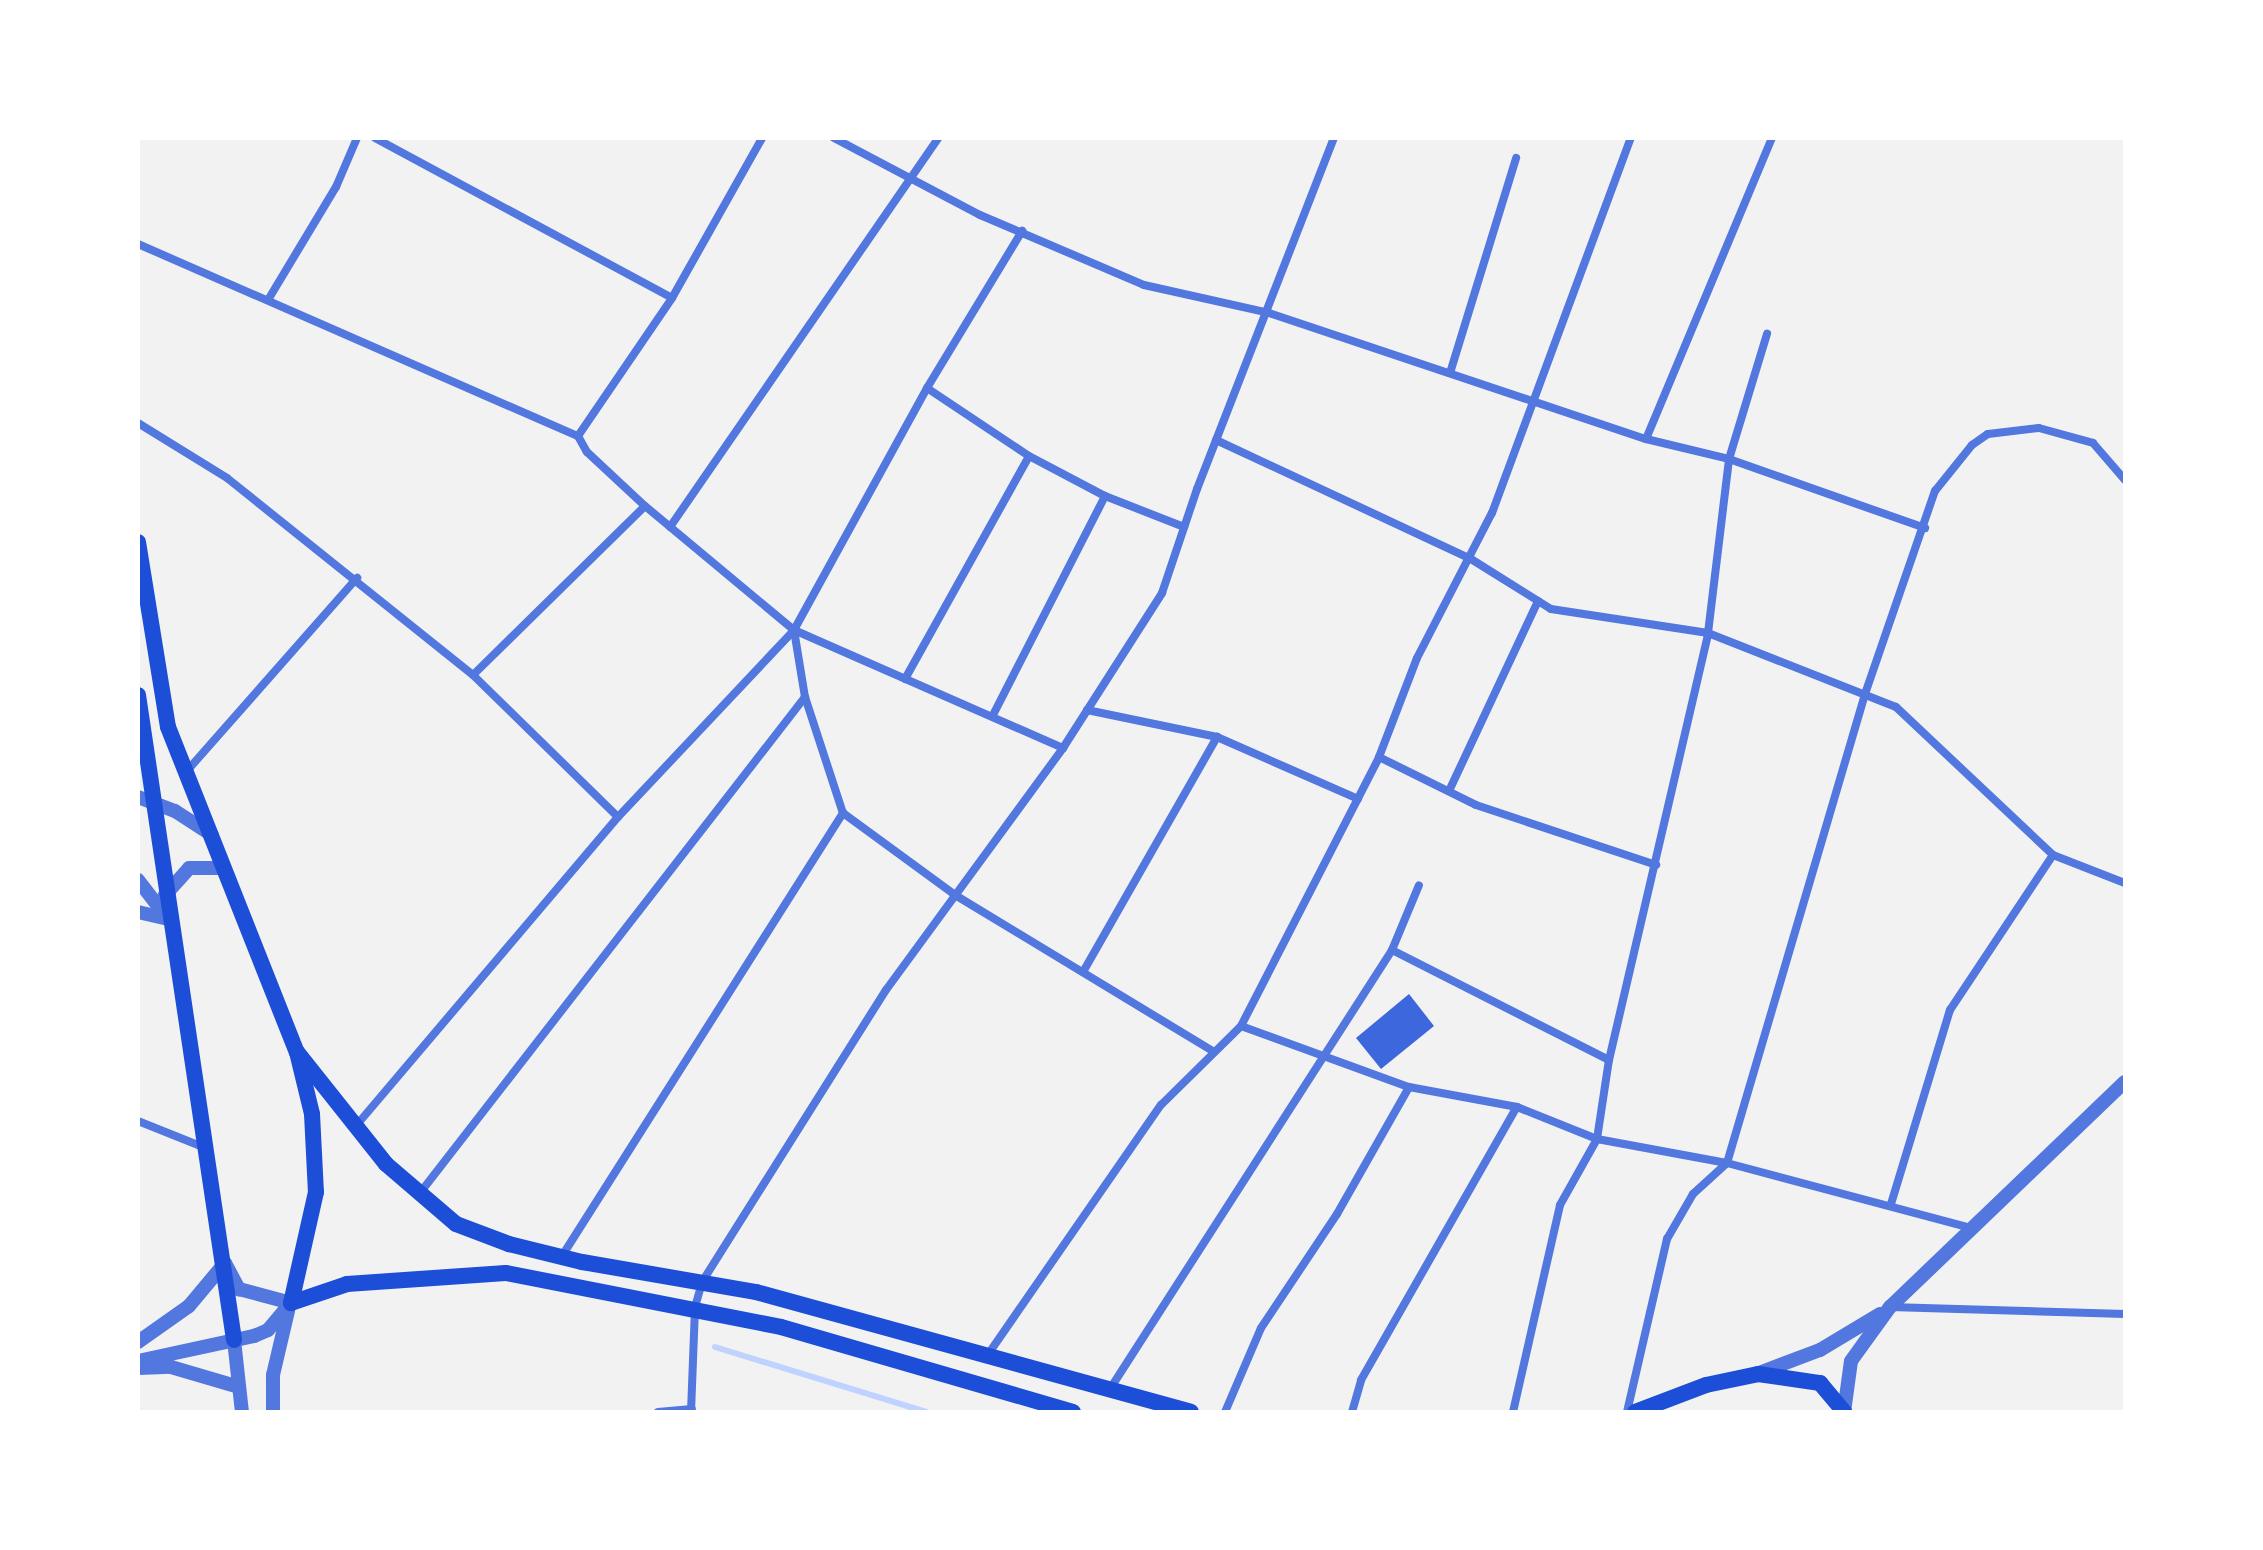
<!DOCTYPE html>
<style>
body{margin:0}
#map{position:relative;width:2263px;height:1550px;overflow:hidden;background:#f2f2f2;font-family:"Exo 2",sans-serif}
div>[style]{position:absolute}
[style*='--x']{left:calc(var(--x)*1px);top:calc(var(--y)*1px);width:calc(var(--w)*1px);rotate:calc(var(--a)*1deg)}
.stream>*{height:6px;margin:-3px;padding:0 3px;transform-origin:3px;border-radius:3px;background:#bfd3fe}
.building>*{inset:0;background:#3d67dc}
.minor>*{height:8px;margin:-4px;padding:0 4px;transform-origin:4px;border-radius:4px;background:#5277de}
.tertiary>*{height:14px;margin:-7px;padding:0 7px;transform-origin:7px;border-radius:7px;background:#5277de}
.secondary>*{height:16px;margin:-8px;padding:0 8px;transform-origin:8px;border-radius:8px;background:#1d4ed8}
span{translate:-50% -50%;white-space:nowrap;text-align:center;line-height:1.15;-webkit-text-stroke:7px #fff;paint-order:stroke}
.frame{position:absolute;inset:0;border:140px solid #fff;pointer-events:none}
</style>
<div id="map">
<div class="stream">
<i style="--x:715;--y:1347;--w:221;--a:17.1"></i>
</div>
<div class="building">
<i style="clip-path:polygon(1409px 994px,1434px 1026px,1381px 1069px,1356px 1038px)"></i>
</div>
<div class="minor">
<i style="--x:375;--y:138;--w:337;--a:28.3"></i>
<i style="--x:834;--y:138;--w:165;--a:27.8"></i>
<i style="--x:980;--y:215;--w:178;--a:23.1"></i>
<i style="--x:1144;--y:285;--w:128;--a:12.6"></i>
<i style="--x:1269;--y:313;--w:397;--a:18.5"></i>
<i style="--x:1646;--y:439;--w:85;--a:13.5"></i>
<i style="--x:1729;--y:459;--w:208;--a:19.4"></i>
<i style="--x:138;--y:244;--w:480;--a:23.6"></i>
<i style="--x:578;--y:436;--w:18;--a:61"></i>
<i style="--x:587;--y:452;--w:79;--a:43"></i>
<i style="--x:645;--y:506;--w:194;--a:39.8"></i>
<i style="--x:794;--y:630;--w:294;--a:23.7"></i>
<i style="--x:268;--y:300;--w:132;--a:-59"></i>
<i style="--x:336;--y:187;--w:53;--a:-66.8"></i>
<i style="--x:1450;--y:373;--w:225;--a:-72.9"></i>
<i style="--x:927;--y:388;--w:123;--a:33.7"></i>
<i style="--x:1029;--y:456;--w:86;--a:27.8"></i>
<i style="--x:1105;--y:496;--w:85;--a:21.4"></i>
<i style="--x:138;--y:423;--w:105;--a:31.7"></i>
<i style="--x:227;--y:478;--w:315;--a:38.7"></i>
<i style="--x:473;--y:675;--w:241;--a:-44.5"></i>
<i style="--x:578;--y:436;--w:167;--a:-55.7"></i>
<i style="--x:672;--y:298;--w:184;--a:-60.6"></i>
<i style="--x:1646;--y:439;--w:326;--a:-67.3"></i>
<i style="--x:1216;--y:440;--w:281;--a:25"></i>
<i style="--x:1471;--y:559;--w:94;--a:32"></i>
<i style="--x:1551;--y:609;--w:159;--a:8.7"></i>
<i style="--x:1708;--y:633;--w:202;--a:21.5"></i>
<i style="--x:1896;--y:707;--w:216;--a:43.3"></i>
<i style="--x:2053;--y:855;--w:77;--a:21.3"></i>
<i style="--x:670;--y:527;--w:472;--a:-55.4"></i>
<i style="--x:794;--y:630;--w:68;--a:80.7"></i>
<i style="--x:805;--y:697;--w:122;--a:71.9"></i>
<i style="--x:843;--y:813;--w:139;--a:36.2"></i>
<i style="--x:955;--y:895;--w:301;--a:31.2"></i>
<i style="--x:473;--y:675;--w:203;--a:44.4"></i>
<i style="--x:905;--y:679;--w:255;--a:-60.9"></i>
<i style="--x:1087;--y:710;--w:133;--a:11.7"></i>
<i style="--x:1217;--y:737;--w:154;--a:23.7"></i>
<i style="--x:993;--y:715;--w:246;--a:-62.9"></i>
<i style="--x:1379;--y:757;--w:108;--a:26.3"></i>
<i style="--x:1476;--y:805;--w:190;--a:18.4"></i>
<i style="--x:186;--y:772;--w:259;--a:-48.6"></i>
<i style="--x:1449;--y:791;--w:210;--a:-64.9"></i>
<i style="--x:1392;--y:950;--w:243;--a:26.9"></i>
<i style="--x:1083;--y:972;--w:271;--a:-60.3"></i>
<i style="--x:1241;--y:1026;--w:179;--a:20"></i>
<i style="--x:1409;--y:1087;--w:110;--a:10.5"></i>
<i style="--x:1517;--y:1107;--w:86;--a:21.8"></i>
<i style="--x:1597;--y:1139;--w:132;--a:10.5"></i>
<i style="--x:1727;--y:1163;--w:253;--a:14.9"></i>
<i style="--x:138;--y:1121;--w:70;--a:21.8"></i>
<i style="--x:355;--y:1127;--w:407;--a:-49.7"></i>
<i style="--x:618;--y:817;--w:257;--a:-46.7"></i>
<i style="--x:794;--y:630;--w:276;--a:-61.2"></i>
<i style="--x:927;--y:388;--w:184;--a:-58.8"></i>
<i style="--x:420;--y:1193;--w:628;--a:-52.18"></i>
<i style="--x:1891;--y:1204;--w:203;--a:-73.1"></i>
<i style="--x:1950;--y:1010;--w:186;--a:-56.4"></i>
<i style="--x:562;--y:1256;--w:525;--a:-57.61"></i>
<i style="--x:1890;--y:1307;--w:235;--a:1.7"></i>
<i style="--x:989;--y:1353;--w:302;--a:-55.3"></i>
<i style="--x:1161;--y:1105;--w:112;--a:-44.6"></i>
<i style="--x:1241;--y:1026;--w:302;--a:-62.8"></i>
<i style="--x:1379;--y:757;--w:106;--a:-69"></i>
<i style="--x:1417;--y:658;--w:163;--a:-62.7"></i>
<i style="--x:1492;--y:513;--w:400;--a:-69.7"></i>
<i style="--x:1110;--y:1389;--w:522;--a:-57.28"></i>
<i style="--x:1392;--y:950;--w:70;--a:-67.4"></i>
<i style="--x:658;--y:1412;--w:34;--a:-5"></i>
<i style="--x:691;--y:1412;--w:105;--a:-87.8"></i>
<i style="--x:695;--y:1307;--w:26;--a:-74"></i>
<i style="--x:702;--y:1282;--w:345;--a:-57.8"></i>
<i style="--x:886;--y:990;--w:300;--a:-53.8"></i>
<i style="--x:1063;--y:748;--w:184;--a:-57.4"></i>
<i style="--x:1162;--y:593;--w:110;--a:-71.4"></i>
<i style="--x:1197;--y:489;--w:377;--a:-68.7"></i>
<i style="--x:1225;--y:1412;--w:91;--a:-66.8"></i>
<i style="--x:1261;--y:1328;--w:137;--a:-56.3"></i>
<i style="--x:1337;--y:1214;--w:146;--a:-60.4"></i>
<i style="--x:1352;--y:1412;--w:33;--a:-74"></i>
<i style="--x:1361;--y:1380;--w:314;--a:-60.3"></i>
<i style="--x:1513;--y:1412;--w:212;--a:-77.2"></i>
<i style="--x:1560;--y:1205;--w:76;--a:-60.7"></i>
<i style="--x:1597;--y:1139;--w:80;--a:-81.4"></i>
<i style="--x:1609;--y:1060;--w:438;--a:-76.9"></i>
<i style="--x:1708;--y:633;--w:175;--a:-83.1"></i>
<i style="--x:1729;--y:459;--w:131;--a:-73.1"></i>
<i style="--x:1627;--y:1412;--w:178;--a:-77"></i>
<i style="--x:1667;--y:1239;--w:52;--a:-60"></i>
<i style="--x:1693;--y:1194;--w:46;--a:-42.4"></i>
<i style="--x:1727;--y:1163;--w:489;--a:-73.6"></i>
<i style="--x:1865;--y:694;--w:215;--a:-71"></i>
<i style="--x:1935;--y:491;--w:59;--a:-51.2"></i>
<i style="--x:1972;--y:445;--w:19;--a:-35"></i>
<i style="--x:1988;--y:434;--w:51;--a:-6.7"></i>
<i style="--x:2039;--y:428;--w:56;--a:15.5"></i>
<i style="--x:2093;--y:443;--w:49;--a:49.1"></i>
</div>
<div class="tertiary">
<i style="--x:138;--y:797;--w:40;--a:21"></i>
<i style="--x:175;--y:811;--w:44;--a:33"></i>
<i style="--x:138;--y:880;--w:49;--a:52.4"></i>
<i style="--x:165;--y:895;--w:36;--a:-48"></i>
<i style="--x:189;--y:868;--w:33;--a:0"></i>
<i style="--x:138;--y:912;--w:31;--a:13"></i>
<i style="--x:234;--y:1340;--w:72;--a:83.7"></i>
<i style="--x:138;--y:1342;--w:62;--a:-35.2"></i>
<i style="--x:189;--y:1306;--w:56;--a:-50.1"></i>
<i style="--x:225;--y:1263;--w:30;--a:62"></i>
<i style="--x:239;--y:1289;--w:54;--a:15.1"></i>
<i style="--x:138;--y:1361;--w:119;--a:-12.2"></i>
<i style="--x:254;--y:1336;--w:15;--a:-23"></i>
<i style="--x:268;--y:1330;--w:35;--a:-50"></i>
<i style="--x:138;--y:1368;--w:33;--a:-2"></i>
<i style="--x:171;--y:1367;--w:71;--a:16.4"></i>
<i style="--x:1759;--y:1373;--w:65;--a:-20.7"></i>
<i style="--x:1820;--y:1350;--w:70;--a:-31"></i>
<i style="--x:273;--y:1412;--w:37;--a:-90"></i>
<i style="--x:273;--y:1375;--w:66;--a:-76.8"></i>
<i style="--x:1844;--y:1412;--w:51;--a:-82.2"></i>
<i style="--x:1851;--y:1361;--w:67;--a:-54.2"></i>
<i style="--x:1890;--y:1307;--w:325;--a:-43.8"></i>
</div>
<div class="secondary">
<i style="--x:138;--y:542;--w:187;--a:80.8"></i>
<i style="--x:168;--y:727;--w:350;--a:68.4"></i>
<i style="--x:297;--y:1052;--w:64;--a:76.4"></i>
<i style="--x:312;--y:1114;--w:78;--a:87.1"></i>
<i style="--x:316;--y:1192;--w:114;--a:102.7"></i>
<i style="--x:138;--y:695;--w:652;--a:81.53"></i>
<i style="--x:297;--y:1052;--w:143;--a:51.5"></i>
<i style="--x:386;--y:1164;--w:92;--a:40.6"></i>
<i style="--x:456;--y:1224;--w:57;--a:20.7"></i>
<i style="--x:509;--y:1244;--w:75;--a:13.9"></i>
<i style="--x:582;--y:1262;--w:177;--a:9.8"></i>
<i style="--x:756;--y:1292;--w:451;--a:15.4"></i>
<i style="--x:291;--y:1303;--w:59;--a:-18.7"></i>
<i style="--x:347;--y:1284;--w:159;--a:-4"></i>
<i style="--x:506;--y:1273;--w:280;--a:11.1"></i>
<i style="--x:781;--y:1327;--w:304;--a:16.2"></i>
<i style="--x:1635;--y:1412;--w:76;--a:-20.8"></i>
<i style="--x:1706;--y:1385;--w:53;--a:-11.9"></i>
<i style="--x:1758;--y:1374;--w:63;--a:8.3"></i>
<i style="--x:1820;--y:1383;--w:38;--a:50"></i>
</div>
<div class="frame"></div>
</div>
